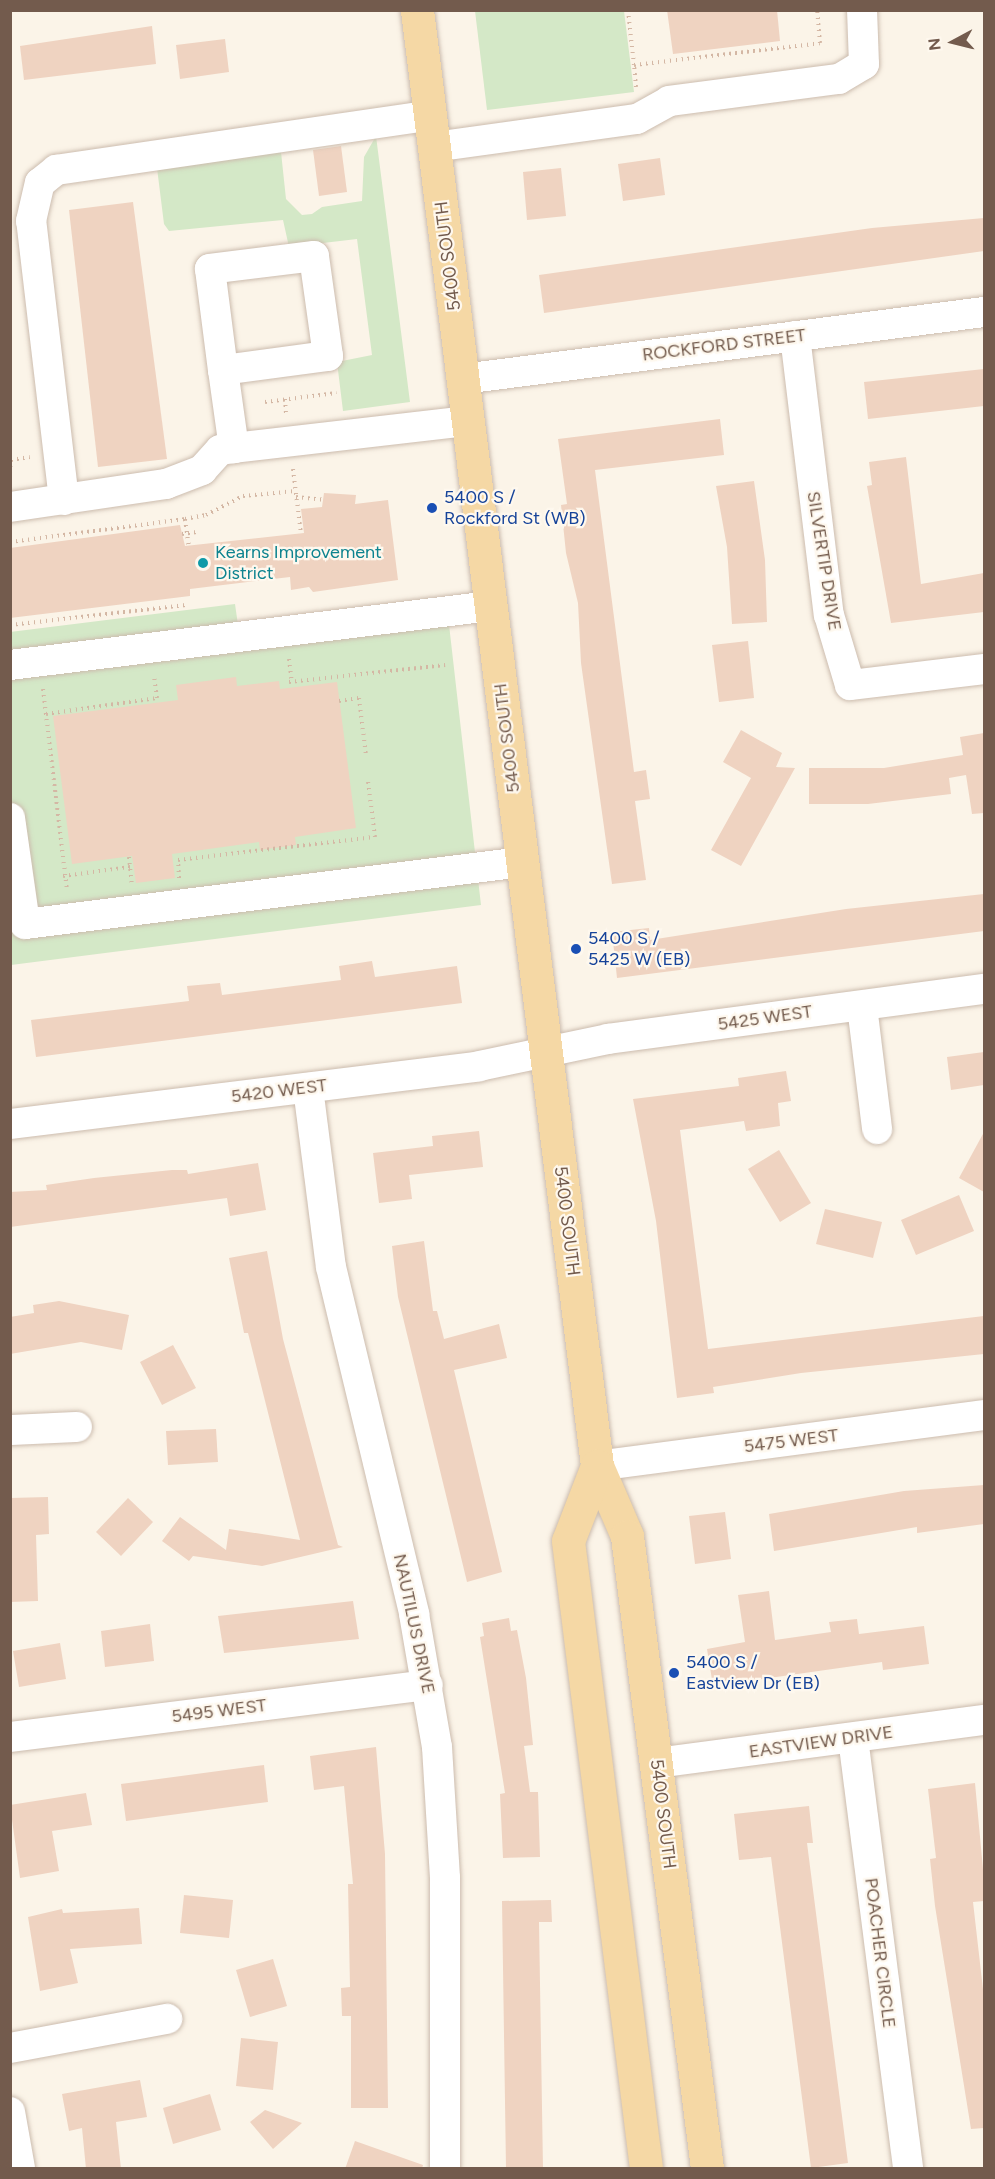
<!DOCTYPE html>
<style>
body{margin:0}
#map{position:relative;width:995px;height:2179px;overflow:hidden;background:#fbf4e8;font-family:Figtree,sans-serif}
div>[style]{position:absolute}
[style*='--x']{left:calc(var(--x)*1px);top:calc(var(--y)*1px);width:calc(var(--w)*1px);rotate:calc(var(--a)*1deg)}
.green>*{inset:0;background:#d4e8c7}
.building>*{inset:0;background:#efd3c1}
.path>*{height:4px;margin-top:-2px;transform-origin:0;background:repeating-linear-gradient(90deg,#d4b7a4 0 1.5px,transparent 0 6px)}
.roads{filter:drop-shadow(0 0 2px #ccbcae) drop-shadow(0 0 2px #ccbcae)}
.minor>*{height:30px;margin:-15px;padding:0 15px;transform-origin:15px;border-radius:15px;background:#fff}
.major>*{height:33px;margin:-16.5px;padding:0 16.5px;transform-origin:16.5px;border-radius:16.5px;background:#f5d8a5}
.dots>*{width:16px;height:16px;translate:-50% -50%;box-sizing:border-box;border:3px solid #fef8ee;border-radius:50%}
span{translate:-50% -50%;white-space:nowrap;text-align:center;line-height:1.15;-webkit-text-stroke:4.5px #fef8ee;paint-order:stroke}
.street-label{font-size:18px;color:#735b4d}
.transit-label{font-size:18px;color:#164399}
.left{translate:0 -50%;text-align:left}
.culture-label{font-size:18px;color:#0d838f}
.frame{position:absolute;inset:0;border:12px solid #735b4d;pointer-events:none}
.north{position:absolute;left:923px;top:12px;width:60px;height:60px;-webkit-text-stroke:4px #fef8ee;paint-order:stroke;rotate:263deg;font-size:16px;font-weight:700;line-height:24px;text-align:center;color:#735b4d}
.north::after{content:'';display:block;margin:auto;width:21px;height:27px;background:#735b4d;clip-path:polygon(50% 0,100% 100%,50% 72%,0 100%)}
</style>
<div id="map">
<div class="green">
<i style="clip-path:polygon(475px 11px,624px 11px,634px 92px,487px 110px)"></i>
<i style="clip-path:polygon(376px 136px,410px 402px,343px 411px,337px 362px,372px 355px,357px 239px,289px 247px,283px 220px,169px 231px,164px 224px,157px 168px,281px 152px,286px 199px,302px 215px,312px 214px,322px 207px,362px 201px,364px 157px)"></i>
<i style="clip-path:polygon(235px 604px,239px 632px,447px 607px,481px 905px,11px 965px,10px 632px)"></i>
</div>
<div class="building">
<i style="clip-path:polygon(667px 10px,777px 10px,780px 41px,673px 54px)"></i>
<i style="clip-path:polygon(152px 26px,156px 64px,24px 80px,20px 46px)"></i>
<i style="clip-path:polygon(225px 39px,229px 72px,180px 79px,176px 45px)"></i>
<i style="clip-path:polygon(341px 146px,347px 192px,319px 196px,313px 150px)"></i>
<i style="clip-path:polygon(660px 158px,665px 195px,623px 201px,618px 164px)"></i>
<i style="clip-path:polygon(561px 168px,566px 216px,527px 220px,523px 172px)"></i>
<i style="clip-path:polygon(133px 202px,167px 459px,98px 467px,69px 210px)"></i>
<i style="clip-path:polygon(984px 218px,984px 251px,544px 313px,539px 275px,872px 228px)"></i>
<i style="clip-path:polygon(984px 369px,984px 406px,868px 419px,864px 382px)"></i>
<i style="clip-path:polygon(720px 419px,724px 455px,595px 470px,634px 772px,646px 770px,650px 799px,635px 801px,646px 880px,612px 884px,581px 663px,578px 603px,566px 553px,561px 505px,567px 504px,558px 439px)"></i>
<i style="clip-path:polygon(906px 457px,921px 584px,984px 573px,984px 612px,891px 623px,867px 486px,872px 485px,869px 462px)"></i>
<i style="clip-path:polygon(754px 481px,765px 560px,767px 622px,732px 624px,727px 547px,716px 486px)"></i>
<i style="clip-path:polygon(324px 493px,356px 495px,355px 504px,388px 500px,398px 580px,313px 592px,309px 587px,291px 590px,290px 577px,190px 589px,190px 596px,10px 618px,10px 548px,180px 525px,185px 546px,304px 533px,301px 509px,322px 507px)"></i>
<i style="clip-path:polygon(748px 641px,754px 698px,719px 702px,712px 645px)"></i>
<i style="clip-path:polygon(236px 677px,237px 686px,279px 681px,280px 689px,337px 682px,356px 828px,295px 837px,296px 845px,260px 850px,259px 842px,172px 854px,175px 878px,136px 883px,132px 856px,72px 864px,53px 716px,178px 700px,176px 685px)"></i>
<i style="clip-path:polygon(741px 730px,782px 753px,776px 767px,795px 768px,741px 866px,711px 850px,751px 778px,723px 762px)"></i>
<i style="clip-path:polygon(984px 733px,984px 813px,972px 814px,966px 775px,949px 778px,951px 794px,868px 804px,809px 804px,809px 768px,884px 768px,963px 755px,960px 737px)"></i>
<i style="clip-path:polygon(984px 894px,984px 931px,617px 978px,612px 932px,649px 928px,650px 940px,846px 909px)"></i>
<i style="clip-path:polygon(372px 961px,375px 977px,457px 966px,462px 1003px,36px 1057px,31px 1020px,189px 1001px,187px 986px,220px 983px,222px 995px,341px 980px,339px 966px)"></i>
<i style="clip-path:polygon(984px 1052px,984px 1085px,951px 1090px,947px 1057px)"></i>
<i style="clip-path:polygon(786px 1071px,791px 1101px,778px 1103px,780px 1126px,746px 1131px,744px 1121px,680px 1130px,708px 1349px,984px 1316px,984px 1354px,801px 1373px,713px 1387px,714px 1393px,677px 1398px,656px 1221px,633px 1099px,739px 1086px,738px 1078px)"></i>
<i style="clip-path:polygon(479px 1131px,483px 1167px,409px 1175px,412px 1199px,379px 1203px,373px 1153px,433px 1146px,432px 1136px)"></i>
<i style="clip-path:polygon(984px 1132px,984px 1192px,959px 1178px)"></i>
<i style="clip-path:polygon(779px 1150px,811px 1203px,780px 1222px,748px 1169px)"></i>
<i style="clip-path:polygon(258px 1163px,266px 1210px,230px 1216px,227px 1198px,10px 1227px,10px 1192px,47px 1190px,46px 1185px,94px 1178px,172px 1170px,187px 1170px,188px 1174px)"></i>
<i style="clip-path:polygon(959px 1195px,974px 1231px,916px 1255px,901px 1220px)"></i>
<i style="clip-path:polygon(825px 1209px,882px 1222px,873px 1258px,816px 1244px)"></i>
<i style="clip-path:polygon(424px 1241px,433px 1311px,437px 1311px,444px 1339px,499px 1324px,507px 1358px,454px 1370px,502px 1572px,467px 1582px,398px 1297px,392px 1246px)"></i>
<i style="clip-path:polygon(267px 1251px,283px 1339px,338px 1545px,343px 1547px,262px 1566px,193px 1556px,189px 1561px,162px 1541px,180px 1517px,226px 1550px,229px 1529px,300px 1540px,248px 1333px,244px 1333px,229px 1258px)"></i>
<i style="clip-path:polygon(59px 1301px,129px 1315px,122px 1350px,81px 1342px,10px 1354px,10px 1317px,34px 1313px,33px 1305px)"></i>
<i style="clip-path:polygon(173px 1345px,196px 1388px,162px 1405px,140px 1362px)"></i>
<i style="clip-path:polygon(216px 1429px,218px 1462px,168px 1465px,166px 1431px)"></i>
<i style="clip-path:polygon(984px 1485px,984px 1524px,917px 1533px,917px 1527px,774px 1551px,769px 1514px,904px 1491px)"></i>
<i style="clip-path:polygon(48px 1497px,49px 1534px,36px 1535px,38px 1601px,10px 1602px,10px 1498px)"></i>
<i style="clip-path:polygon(128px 1498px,153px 1522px,121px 1556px,96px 1532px)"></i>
<i style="clip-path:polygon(725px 1512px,731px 1559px,695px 1564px,689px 1516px)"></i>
<i style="clip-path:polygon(769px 1591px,775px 1640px,831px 1632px,829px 1622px,857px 1619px,859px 1634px,924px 1626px,929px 1664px,883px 1670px,882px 1662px,713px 1686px,707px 1649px,745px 1642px,738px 1595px)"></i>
<i style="clip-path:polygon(353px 1601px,359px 1639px,224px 1653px,218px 1616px)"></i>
<i style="clip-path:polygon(509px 1618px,511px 1631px,517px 1630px,526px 1678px,533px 1745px,524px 1746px,530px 1792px,538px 1792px,540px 1857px,503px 1858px,500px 1794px,505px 1793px,480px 1637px,484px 1636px,482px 1623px)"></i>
<i style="clip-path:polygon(150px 1624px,154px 1661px,105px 1667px,101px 1631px)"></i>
<i style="clip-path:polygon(60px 1643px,66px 1679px,19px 1687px,13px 1651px)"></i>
<i style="clip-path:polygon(376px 1747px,385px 1854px,388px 2108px,351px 2108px,351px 2016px,342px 2016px,341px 1988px,350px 1987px,348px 1884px,353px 1884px,344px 1786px,314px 1790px,310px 1756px)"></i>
<i style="clip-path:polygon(264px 1765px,268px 1802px,126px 1821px,121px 1784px)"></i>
<i style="clip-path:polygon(975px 1783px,984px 1880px,984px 1901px,973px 1902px,984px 1998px,984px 2128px,971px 2129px,935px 1906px,930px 1859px,936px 1858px,928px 1789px)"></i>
<i style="clip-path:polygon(86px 1793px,92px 1825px,52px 1831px,59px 1871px,20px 1878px,10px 1805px)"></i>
<i style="clip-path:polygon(809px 1806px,813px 1843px,807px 1843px,848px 2163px,811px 2168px,771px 1857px,739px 1860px,734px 1814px)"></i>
<i style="clip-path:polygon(184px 1895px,233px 1900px,229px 1938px,180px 1933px)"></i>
<i style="clip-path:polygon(551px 1900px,552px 1922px,539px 1922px,543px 2169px,506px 2169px,502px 1901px)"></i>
<i style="clip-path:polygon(139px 1908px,142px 1944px,70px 1949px,78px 1983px,40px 1991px,28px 1917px,62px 1909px,63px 1913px)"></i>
<i style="clip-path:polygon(273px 1959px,287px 2006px,250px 2017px,236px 1970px)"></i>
<i style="clip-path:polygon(241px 2038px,278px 2042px,273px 2090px,236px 2086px)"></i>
<i style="clip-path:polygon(140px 2080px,147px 2117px,116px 2122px,121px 2169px,86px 2169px,82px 2128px,69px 2131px,62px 2094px)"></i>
<i style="clip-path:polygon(210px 2094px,221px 2130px,173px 2144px,163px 2108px)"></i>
<i style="clip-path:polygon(265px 2110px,302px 2123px,273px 2149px,250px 2122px)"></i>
<i style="clip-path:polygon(355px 2141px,423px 2165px,422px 2169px,345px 2169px)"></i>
</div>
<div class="path">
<i style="--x:628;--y:10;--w:55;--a:83.8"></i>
<i style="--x:636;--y:87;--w:22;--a:-95"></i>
<i style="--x:634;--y:65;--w:187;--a:-6.7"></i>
<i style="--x:820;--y:43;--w:33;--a:-95"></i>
<i style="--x:285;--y:399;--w:14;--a:86"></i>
<i style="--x:265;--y:402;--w:72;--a:-7.2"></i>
<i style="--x:293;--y:469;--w:65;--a:83"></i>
<i style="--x:10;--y:473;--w:13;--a:-86"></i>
<i style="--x:11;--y:460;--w:19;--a:-9"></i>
<i style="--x:296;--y:497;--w:27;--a:6"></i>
<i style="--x:185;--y:519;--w:21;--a:-11"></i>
<i style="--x:206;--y:515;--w:42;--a:-27.2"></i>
<i style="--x:243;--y:496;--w:52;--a:-5.5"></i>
<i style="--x:182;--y:534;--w:15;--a:-8"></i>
<i style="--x:10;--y:542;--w:177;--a:-7.5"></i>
<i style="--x:185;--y:519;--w:27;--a:82"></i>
<i style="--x:10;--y:625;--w:177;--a:-6.5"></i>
<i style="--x:289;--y:659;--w:23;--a:83"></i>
<i style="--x:289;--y:682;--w:157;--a:-6.2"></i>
<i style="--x:43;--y:689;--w:202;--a:83.2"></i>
<i style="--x:339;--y:701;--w:20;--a:-9"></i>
<i style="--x:359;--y:698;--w:58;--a:83.1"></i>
<i style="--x:46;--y:714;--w:112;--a:-8.2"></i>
<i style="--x:157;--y:698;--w:22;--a:-98"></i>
<i style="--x:129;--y:857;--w:27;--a:84"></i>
<i style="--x:63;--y:876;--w:68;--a:-7.7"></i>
<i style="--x:179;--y:878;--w:18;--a:-93"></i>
<i style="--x:178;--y:860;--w:198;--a:-6.7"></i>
<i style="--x:375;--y:837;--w:56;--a:-97.1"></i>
</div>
<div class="roads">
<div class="minor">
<i style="--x:434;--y:147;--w:205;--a:-7.9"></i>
<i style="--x:637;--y:119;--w:37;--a:-29"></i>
<i style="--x:669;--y:101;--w:171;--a:-7.4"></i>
<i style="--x:839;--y:79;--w:29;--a:-31"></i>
<i style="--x:864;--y:64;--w:54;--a:-92.1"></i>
<i style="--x:795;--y:336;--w:281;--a:83.1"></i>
<i style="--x:829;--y:615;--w:73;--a:73.3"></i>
<i style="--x:850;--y:685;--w:135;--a:-6.8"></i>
<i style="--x:223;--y:370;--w:106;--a:-7.6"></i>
<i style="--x:328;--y:356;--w:101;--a:-98"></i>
<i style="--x:314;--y:256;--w:105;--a:172.9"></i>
<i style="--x:210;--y:269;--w:102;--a:82.7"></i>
<i style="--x:223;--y:370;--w:79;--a:82"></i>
<i style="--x:234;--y:448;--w:236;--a:-6.6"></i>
<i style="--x:463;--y:379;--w:525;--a:-7.33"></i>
<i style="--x:64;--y:500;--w:281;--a:-96.7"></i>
<i style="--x:31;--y:221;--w:39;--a:-77"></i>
<i style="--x:40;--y:183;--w:21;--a:-39"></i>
<i style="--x:56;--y:170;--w:379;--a:-8.3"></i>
<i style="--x:10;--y:507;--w:158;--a:-8.4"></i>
<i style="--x:166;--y:484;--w:39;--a:-21"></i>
<i style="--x:202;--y:470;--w:27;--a:-48"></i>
<i style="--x:220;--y:450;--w:14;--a:-8"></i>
<i style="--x:10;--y:665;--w:485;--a:-7"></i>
<i style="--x:10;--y:818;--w:107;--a:81.9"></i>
<i style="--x:25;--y:924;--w:501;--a:-7.11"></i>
<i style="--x:862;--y:1006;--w:124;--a:83"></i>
<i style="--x:308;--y:1088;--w:180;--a:82.7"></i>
<i style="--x:331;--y:1267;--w:357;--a:76.5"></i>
<i style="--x:414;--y:1614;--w:135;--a:80.2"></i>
<i style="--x:437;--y:1747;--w:131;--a:86.5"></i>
<i style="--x:445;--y:1878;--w:290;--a:90"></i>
<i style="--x:10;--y:1124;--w:473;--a:-7"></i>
<i style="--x:479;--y:1066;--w:132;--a:-11.8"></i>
<i style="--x:608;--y:1039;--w:379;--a:-7.6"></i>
<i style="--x:10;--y:1430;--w:67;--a:-2.6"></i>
<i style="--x:597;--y:1466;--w:390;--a:-7.5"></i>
<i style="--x:10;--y:1737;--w:421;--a:-7.1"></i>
<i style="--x:853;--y:1738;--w:434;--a:82.7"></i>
<i style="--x:657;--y:1763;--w:330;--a:-7.5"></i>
<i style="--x:10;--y:2048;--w:160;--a:-10.5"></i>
<i style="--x:10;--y:2112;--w:57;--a:79.9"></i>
</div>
<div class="major">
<i style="--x:417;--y:10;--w:1467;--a:82.95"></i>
<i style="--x:597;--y:1466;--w:76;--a:66.8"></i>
<i style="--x:627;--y:1536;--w:637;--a:82.79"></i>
<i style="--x:597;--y:1466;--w:80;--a:111.1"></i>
<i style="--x:568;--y:1541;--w:632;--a:82.91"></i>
</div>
</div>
<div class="dots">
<i style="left:432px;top:508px;background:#1a4fb4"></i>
<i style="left:203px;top:563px;background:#0f9aa8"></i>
<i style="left:576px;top:949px;background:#1a4fb4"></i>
<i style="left:674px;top:1673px;background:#1a4fb4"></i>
</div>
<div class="street-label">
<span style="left:448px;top:256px;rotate:-97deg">5400 SOUTH</span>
<span style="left:724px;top:345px;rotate:-7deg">ROCKFORD STREET</span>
<span style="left:824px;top:561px;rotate:81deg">SILVERTIP DRIVE</span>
<span style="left:507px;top:738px;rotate:-97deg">5400 SOUTH</span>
<span style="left:765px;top:1018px;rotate:-8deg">5425 WEST</span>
<span style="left:279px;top:1091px;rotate:-7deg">5420 WEST</span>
<span style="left:567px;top:1221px;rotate:83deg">5400 SOUTH</span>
<span style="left:791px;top:1441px;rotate:-7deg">5475 WEST</span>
<span style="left:414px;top:1624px;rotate:78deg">NAUTILUS DRIVE</span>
<span style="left:219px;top:1711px;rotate:-7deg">5495 WEST</span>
<span style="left:821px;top:1742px;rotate:-8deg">EASTVIEW DRIVE</span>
<span style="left:663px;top:1814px;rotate:83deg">5400 SOUTH</span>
<span style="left:880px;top:1953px;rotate:83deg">POACHER CIRCLE</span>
</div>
<div class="transit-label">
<span class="left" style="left:444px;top:508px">5400 S /<br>Rockford St (WB)</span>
<span class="left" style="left:588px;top:949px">5400 S /<br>5425 W (EB)</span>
<span class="left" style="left:686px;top:1673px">5400 S /<br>Eastview Dr (EB)</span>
</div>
<div class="culture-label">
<span class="left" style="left:215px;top:563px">Kearns Improvement<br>District</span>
</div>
<div class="frame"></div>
<div class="north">N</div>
</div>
